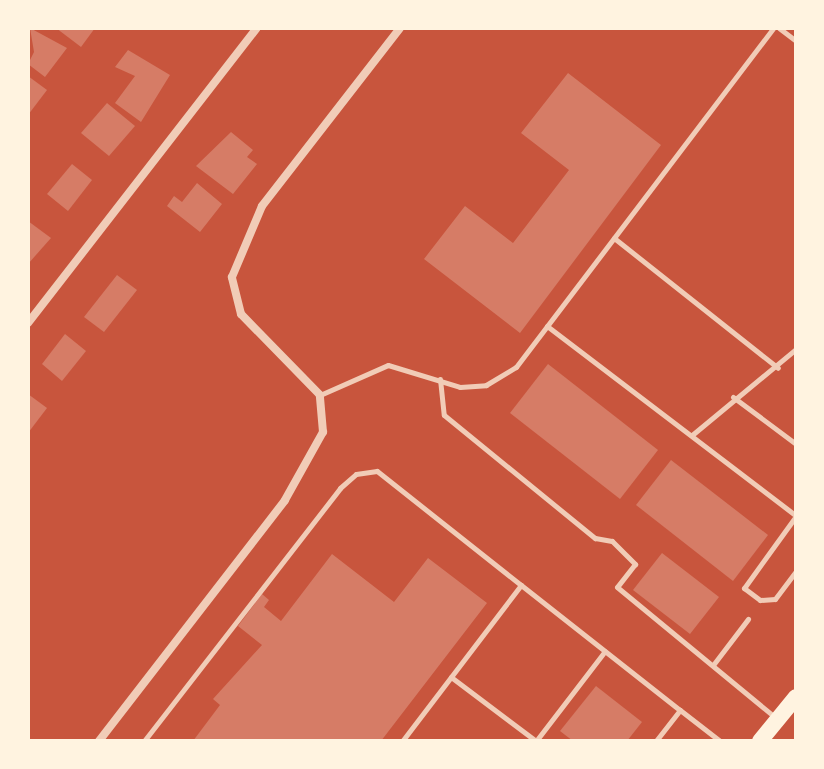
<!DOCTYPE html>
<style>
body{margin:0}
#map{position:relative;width:824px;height:769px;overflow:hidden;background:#c8553d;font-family:"DejaVu Sans",sans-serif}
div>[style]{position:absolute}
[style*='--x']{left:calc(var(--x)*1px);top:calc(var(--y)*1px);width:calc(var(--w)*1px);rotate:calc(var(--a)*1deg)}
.building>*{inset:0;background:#d67c66}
.service>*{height:5px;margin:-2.5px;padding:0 2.5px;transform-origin:2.5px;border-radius:2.5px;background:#f1ccb7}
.minor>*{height:8px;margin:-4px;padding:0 4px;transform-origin:4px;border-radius:4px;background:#f1ccb7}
.primary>*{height:16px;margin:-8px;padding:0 8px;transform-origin:8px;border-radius:8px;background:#fff3e0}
span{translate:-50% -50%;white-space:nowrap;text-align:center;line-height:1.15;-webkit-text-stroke:8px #fff3e0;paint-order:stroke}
.frame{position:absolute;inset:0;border:30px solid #fff3e0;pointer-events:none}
</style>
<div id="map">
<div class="building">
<i style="clip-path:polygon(30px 28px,67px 48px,45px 77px,28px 64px,34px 52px)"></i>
<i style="clip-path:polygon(56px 28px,95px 28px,81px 47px)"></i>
<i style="clip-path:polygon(128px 50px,170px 75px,141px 122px,115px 103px,135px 76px,115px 67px)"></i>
<i style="clip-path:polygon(568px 73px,661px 145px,520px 333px,424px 259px,465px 206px,513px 243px,569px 170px,521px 133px)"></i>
<i style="clip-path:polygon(28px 76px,47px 90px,28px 115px)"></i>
<i style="clip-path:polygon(107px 103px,135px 126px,109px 156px,81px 133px)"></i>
<i style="clip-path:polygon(231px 132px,253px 150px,247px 157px,257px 164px,233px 194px,196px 166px)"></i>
<i style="clip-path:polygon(72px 164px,92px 180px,68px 211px,47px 194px)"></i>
<i style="clip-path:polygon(197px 183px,222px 204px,200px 232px,167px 206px,174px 196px,182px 202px)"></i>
<i style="clip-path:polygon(28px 221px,51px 238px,28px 264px)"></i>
<i style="clip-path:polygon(117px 275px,137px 290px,104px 332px,84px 317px)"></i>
<i style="clip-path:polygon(65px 334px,86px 351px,62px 381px,42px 364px)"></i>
<i style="clip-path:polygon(548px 364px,658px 450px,620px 499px,510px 413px)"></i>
<i style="clip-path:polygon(28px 394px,47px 408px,28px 433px)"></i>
<i style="clip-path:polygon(671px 460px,768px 535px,733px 581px,636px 505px)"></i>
<i style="clip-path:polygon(662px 553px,719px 597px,690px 634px,633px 590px)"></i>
<i style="clip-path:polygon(332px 554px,394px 602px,428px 558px,487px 603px,381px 741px,193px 741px,220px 705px,213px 699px,262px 645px,238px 626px,262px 594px,269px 600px,264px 607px,281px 621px)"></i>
<i style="clip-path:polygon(596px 686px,642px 722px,627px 741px,573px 741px,560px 731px)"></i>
</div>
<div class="service">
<i style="--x:779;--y:28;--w:21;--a:37"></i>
<i style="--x:614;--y:238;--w:209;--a:38.4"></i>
<i style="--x:547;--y:326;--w:313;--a:37.3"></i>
<i style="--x:440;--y:379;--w:36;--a:84"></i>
<i style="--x:444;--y:415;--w:195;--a:39.2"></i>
<i style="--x:595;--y:538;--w:17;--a:10"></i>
<i style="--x:612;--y:541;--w:33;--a:45"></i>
<i style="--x:635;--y:564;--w:29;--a:128"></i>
<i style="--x:617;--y:587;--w:207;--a:39.5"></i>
<i style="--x:320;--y:395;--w:74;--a:-23.8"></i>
<i style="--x:388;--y:365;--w:75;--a:17"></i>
<i style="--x:460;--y:387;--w:26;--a:-4"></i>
<i style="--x:486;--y:385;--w:35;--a:-31"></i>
<i style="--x:516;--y:367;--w:425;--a:-52.8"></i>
<i style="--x:733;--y:397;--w:79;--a:36.7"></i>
<i style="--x:692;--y:435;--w:135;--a:-39.6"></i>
<i style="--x:796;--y:516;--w:89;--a:125.8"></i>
<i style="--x:744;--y:588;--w:20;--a:37"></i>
<i style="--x:760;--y:600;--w:15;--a:-4"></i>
<i style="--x:775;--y:599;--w:35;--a:-53"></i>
<i style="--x:521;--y:585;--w:202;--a:38.2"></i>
<i style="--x:680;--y:710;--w:39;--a:128"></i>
<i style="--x:713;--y:665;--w:58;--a:-52.7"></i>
<i style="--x:451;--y:677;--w:106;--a:37"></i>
<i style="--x:680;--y:710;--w:51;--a:37.8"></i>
<i style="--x:144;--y:741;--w:320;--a:-52.2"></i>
<i style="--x:340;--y:488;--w:21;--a:-41"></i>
<i style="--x:356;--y:474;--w:21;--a:-8"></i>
<i style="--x:377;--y:471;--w:184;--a:38.4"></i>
<i style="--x:521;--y:585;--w:196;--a:127.3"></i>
<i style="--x:536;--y:741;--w:113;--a:-52.5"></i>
</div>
<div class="minor">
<i style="--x:28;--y:323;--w:373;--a:-52.2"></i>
<i style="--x:99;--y:741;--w:304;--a:-52.3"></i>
<i style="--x:285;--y:500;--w:78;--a:-60.8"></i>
<i style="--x:323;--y:432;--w:37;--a:-95"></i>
<i style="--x:320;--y:395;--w:113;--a:-134.3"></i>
<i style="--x:241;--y:314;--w:38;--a:-104"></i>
<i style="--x:232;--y:277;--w:77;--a:-67.1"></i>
<i style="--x:262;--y:206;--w:225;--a:-52.2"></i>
</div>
<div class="primary">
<i style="--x:760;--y:741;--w:57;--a:-50.7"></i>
</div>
<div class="frame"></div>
</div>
